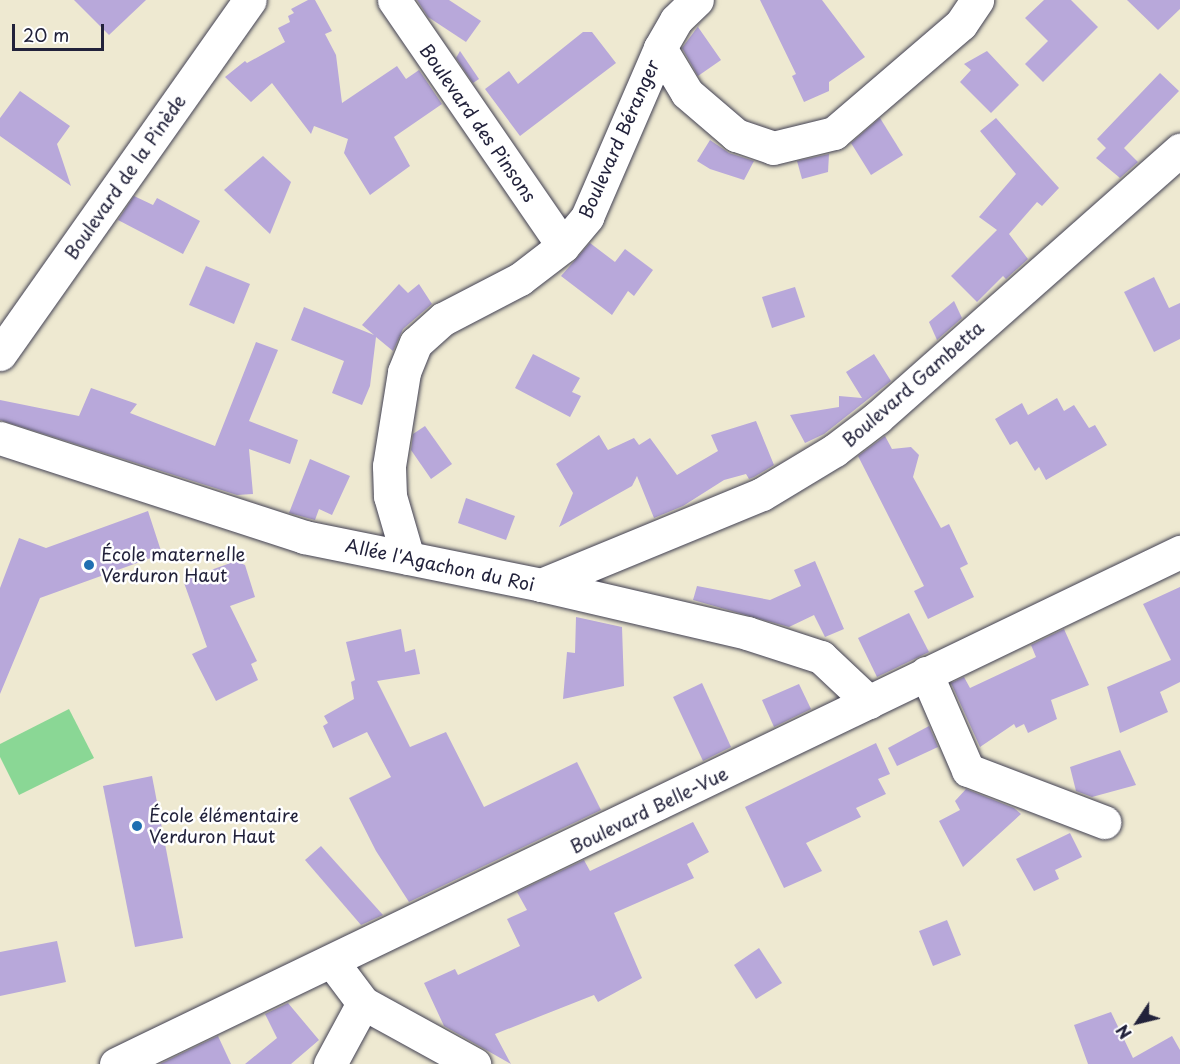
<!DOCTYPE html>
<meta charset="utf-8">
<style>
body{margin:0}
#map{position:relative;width:1180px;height:1064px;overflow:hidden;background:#eee9d1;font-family:"Playpen Sans",sans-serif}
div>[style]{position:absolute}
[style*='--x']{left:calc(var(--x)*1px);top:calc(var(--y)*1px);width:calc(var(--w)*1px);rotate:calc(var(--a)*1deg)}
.green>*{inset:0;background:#8ad795}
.building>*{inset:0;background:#b8a8da}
.roads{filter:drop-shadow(0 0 2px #414052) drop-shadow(0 0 2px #414052)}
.street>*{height:33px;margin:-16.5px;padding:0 16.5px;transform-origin:16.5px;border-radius:16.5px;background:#fff}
.dots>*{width:16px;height:16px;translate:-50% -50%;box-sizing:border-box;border:3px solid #fff;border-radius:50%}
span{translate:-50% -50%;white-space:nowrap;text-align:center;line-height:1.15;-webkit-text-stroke:5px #fff;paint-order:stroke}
.street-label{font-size:18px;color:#22223b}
.poi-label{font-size:18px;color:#22223b}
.left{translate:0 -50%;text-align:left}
.north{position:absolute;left:1108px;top:992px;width:60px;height:60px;-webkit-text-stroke:4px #fff;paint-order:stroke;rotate:235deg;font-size:16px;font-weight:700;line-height:24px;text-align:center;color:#22223b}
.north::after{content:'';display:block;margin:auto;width:21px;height:27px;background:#22223b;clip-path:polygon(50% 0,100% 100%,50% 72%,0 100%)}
.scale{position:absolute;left:12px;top:24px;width:92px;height:27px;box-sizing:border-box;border:3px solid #22223b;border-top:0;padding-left:8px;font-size:18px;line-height:21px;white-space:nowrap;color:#22223b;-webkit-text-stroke:4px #fff;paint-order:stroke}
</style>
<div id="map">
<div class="green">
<i style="clip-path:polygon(69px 709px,94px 758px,19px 795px,0 757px,0 744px)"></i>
</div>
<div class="building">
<i style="clip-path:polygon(74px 0,146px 0,109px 35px)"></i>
<i style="clip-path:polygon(308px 0,315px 0,332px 31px,325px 34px,336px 55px,342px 103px,397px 66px,406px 79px,419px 70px,442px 104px,394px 137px,410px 166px,370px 195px,344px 153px,348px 139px,314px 126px,311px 134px,272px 83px,251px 102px,225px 77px,245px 61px,247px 63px,285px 42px,278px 28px,290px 22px,288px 16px,294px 13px,291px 9px)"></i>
<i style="clip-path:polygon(417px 0,449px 0,481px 21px,466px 42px,428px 17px)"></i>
<i style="clip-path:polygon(760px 0,822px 0,865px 57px,829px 82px,829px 91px,804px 102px,792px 76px,796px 74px)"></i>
<i style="clip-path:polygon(1044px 0,1071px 0,1098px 27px,1043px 82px,1025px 64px,1048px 41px,1025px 18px)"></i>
<i style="clip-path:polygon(1127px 0,1180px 0,1180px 9px,1158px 30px)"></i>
<i style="clip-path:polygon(702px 21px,698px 27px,721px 60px,698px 76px,682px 48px)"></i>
<i style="clip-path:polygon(583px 32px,592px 32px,616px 63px,520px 136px,485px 89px,509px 71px,518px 84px)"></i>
<i style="clip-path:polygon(460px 51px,479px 79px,473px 83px,456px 58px)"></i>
<i style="clip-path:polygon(987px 51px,1019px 85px,991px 113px,960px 82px,971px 70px,964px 64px)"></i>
<i style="clip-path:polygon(1160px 73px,1179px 91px,1124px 148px,1138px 162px,1120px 178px,1096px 158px,1106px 148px,1097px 139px)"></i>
<i style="clip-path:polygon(20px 91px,70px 126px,57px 144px,71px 186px,0 136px,0 118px)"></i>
<i style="clip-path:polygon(880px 118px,903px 155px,871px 175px,851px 143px)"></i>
<i style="clip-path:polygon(996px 118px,1059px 188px,1042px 206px,1037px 202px,1009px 234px,1028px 259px,1006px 279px,1003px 276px,977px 302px,951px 276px,997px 230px,979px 217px,1016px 174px,980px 131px)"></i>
<i style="clip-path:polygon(710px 140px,729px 153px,754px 161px,744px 180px,710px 169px,697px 161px)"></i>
<i style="clip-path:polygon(829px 154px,828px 172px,802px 179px,797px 161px)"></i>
<i style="clip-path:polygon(263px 156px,291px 182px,270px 234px,224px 190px)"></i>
<i style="clip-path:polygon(134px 196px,153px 205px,157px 198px,200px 221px,183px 254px,118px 220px)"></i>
<i style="clip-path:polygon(590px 243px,615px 262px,625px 249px,653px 270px,634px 296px,628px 291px,612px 315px,561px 276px)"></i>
<i style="clip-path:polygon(206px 266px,250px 284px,234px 324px,189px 305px)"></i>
<i style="clip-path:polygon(1154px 277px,1169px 308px,1180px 303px,1180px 339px,1154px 352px,1124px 292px)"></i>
<i style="clip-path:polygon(399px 284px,408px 293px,419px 284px,432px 304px,403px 329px,393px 351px,376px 337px,370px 386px,362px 405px,332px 393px,344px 361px,291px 340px,304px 307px,374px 335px,362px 325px)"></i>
<i style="clip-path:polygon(795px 287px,805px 317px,772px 328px,762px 297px)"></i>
<i style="clip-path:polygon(954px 301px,962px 318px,937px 340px,929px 322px)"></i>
<i style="clip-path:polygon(256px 342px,278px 350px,249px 421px,298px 440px,290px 464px,249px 449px,253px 494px,237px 495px,0 420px,0 400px,79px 416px,91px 388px,137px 404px,130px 413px,215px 446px)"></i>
<i style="clip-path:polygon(533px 354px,580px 378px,572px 392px,581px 396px,570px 417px,515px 388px)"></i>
<i style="clip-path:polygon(874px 354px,891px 381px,824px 434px,805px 443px,790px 415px,839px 407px,839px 396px,862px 398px,846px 372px)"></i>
<i style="clip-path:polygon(1057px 398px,1064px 411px,1074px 405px,1089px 428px,1095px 425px,1107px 445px,1046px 480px,1039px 467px,1035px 471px,1017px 441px,1010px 445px,995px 419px,1022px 403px,1028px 415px)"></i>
<i style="clip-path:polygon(756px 421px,774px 465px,754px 477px,749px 479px,746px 474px,724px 480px,683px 506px,654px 518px,637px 476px,632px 486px,559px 527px,573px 493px,556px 464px,599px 435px,608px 450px,634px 438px,639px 445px,650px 438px,677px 475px,718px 451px,711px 435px)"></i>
<i style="clip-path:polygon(425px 426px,452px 464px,431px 479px,411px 450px,413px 434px)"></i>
<i style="clip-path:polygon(885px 436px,892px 449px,911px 447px,919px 455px,913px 477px,941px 528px,949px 524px,968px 564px,960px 568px,974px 597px,928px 619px,914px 591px,924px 586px,858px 456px)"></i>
<i style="clip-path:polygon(310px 459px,350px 476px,332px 515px,319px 509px,315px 520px,289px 513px)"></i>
<i style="clip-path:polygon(466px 498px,515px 516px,506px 540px,458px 523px)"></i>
<i style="clip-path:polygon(148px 511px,162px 554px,40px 598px,0 694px,0 588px,19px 538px,46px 548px)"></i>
<i style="clip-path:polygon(236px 561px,245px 565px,255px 597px,230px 606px,257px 661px,251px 664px,258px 680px,216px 701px,192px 654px,207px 647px,183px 580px)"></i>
<i style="clip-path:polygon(815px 561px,844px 629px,825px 637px,814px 615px,789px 627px,693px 600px,697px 586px,770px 600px,801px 586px,794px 570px)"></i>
<i style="clip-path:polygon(1180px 587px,1180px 682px,1160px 692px,1168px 712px,1120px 733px,1107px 687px,1171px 660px,1143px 604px)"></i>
<i style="clip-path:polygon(909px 613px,929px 652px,877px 677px,858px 638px)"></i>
<i style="clip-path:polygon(576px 617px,622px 627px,624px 686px,563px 699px,567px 652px,575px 653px)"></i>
<i style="clip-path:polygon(401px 629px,405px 652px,415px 649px,420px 674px,377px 681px,410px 747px,446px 732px,484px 807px,577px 762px,601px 810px,409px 902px,376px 851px,349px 798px,391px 777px,367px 732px,333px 748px,323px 726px,328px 723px,324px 716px,354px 699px,351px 682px,355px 680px,346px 642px)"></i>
<i style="clip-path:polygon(1064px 629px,1089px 685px,1051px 700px,1057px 719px,1028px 733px,1024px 724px,1016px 728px,1014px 724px,980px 747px,951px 683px,964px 677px,970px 688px,1036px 657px,1031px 645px)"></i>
<i style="clip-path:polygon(702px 683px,731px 747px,703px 761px,673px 697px)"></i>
<i style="clip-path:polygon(799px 684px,811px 709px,774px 727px,762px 700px)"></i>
<i style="clip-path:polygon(929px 726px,938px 747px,897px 766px,888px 748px)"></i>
<i style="clip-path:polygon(876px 743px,890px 774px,878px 779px,886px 794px,856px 808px,861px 817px,806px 843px,822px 871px,784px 888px,745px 807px)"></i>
<i style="clip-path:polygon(1120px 750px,1136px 785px,1092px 797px,1076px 791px,1070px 767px)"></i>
<i style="clip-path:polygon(152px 776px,183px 938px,135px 947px,103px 786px)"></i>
<i style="clip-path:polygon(966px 789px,1014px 808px,1021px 814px,963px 867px,939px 821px,960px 810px,955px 801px)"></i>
<i style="clip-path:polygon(693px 822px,709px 852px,687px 864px,694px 878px,614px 913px,642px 978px,598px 1002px,594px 995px,495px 1034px,511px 1064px,444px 1026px,424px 983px,455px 969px,458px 975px,520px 946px,507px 919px,527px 910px,517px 892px,584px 860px,590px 871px)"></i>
<i style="clip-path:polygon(1070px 833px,1082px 857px,1055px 870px,1059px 879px,1034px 891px,1016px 859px)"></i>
<i style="clip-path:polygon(321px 846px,383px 915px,361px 925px,305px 860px)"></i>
<i style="clip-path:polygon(947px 920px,961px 955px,933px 966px,919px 931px)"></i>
<i style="clip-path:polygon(57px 941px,66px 982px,0 996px,0 952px)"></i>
<i style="clip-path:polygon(759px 948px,782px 983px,756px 999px,734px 965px)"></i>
<i style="clip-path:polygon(288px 1003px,319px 1040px,291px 1064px,245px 1064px,277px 1038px,265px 1014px)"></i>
<i style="clip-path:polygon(1111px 1012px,1133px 1058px,1172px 1036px,1180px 1050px,1180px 1064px,1088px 1064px,1074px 1025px)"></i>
<i style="clip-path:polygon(218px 1036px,231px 1064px,160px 1064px,195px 1047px)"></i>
</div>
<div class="roads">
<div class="street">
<i style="--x:394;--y:0;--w:298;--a:55.5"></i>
<i style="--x:660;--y:48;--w:52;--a:59"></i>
<i style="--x:687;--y:93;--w:65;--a:40.6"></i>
<i style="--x:736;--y:135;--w:39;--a:19"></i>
<i style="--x:773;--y:148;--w:63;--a:-13.8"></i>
<i style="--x:834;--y:133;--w:167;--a:-40.6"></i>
<i style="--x:961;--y:24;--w:29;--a:-56"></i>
<i style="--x:0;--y:354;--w:433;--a:-54.8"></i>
<i style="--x:0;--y:438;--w:320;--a:18"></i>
<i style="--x:304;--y:537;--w:242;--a:11.4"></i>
<i style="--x:541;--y:585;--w:212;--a:13.1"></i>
<i style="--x:747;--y:633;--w:78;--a:18"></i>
<i style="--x:821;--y:657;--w:66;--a:43.2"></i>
<i style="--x:408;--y:558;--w:65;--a:-106.2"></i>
<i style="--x:390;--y:496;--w:30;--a:-92"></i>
<i style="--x:389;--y:466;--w:95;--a:-80.9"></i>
<i style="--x:404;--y:372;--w:31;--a:-68"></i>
<i style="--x:416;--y:343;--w:36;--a:-42"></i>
<i style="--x:443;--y:319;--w:87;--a:-27.5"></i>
<i style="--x:520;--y:279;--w:54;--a:-37.5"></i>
<i style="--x:563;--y:246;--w:38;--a:-50"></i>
<i style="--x:587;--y:217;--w:184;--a:-66.6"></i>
<i style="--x:660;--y:48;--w:32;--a:-60"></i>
<i style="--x:676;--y:20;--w:29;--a:-44"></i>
<i style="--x:541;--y:585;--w:239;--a:-22.4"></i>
<i style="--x:762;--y:494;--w:85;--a:-31.1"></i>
<i style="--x:835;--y:450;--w:53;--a:-37.3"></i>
<i style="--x:877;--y:418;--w:405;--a:-41.5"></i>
<i style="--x:926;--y:673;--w:106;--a:66.6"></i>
<i style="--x:968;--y:770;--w:146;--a:20.9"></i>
<i style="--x:333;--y:963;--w:50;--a:53.1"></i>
<i style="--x:363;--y:1003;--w:127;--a:28.8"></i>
<i style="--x:116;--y:1064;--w:1181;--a:-25.7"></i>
<i style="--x:330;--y:1064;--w:69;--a:-61.6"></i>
</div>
</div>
<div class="dots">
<i style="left:89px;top:565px;background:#1f6fb2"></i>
<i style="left:137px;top:826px;background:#1f6fb2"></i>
</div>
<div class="street-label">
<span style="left:478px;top:123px;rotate:55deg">Boulevard des Pinsons</span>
<span style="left:619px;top:139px;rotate:-66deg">Boulevard Béranger</span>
<span style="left:125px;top:177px;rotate:-55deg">Boulevard de la Pinède</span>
<span style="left:913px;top:384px;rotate:-41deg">Boulevard Gambetta</span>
<span style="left:440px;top:565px;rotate:12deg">Allée l'Agachon du Roi</span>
<span style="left:649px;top:810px;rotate:-26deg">Boulevard Belle-Vue</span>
</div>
<div class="poi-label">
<span class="left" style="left:101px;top:565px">École maternelle<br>Verduron Haut</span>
<span class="left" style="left:149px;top:826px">École élémentaire<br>Verduron Haut</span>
</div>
<div class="north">N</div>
<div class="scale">20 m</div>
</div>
